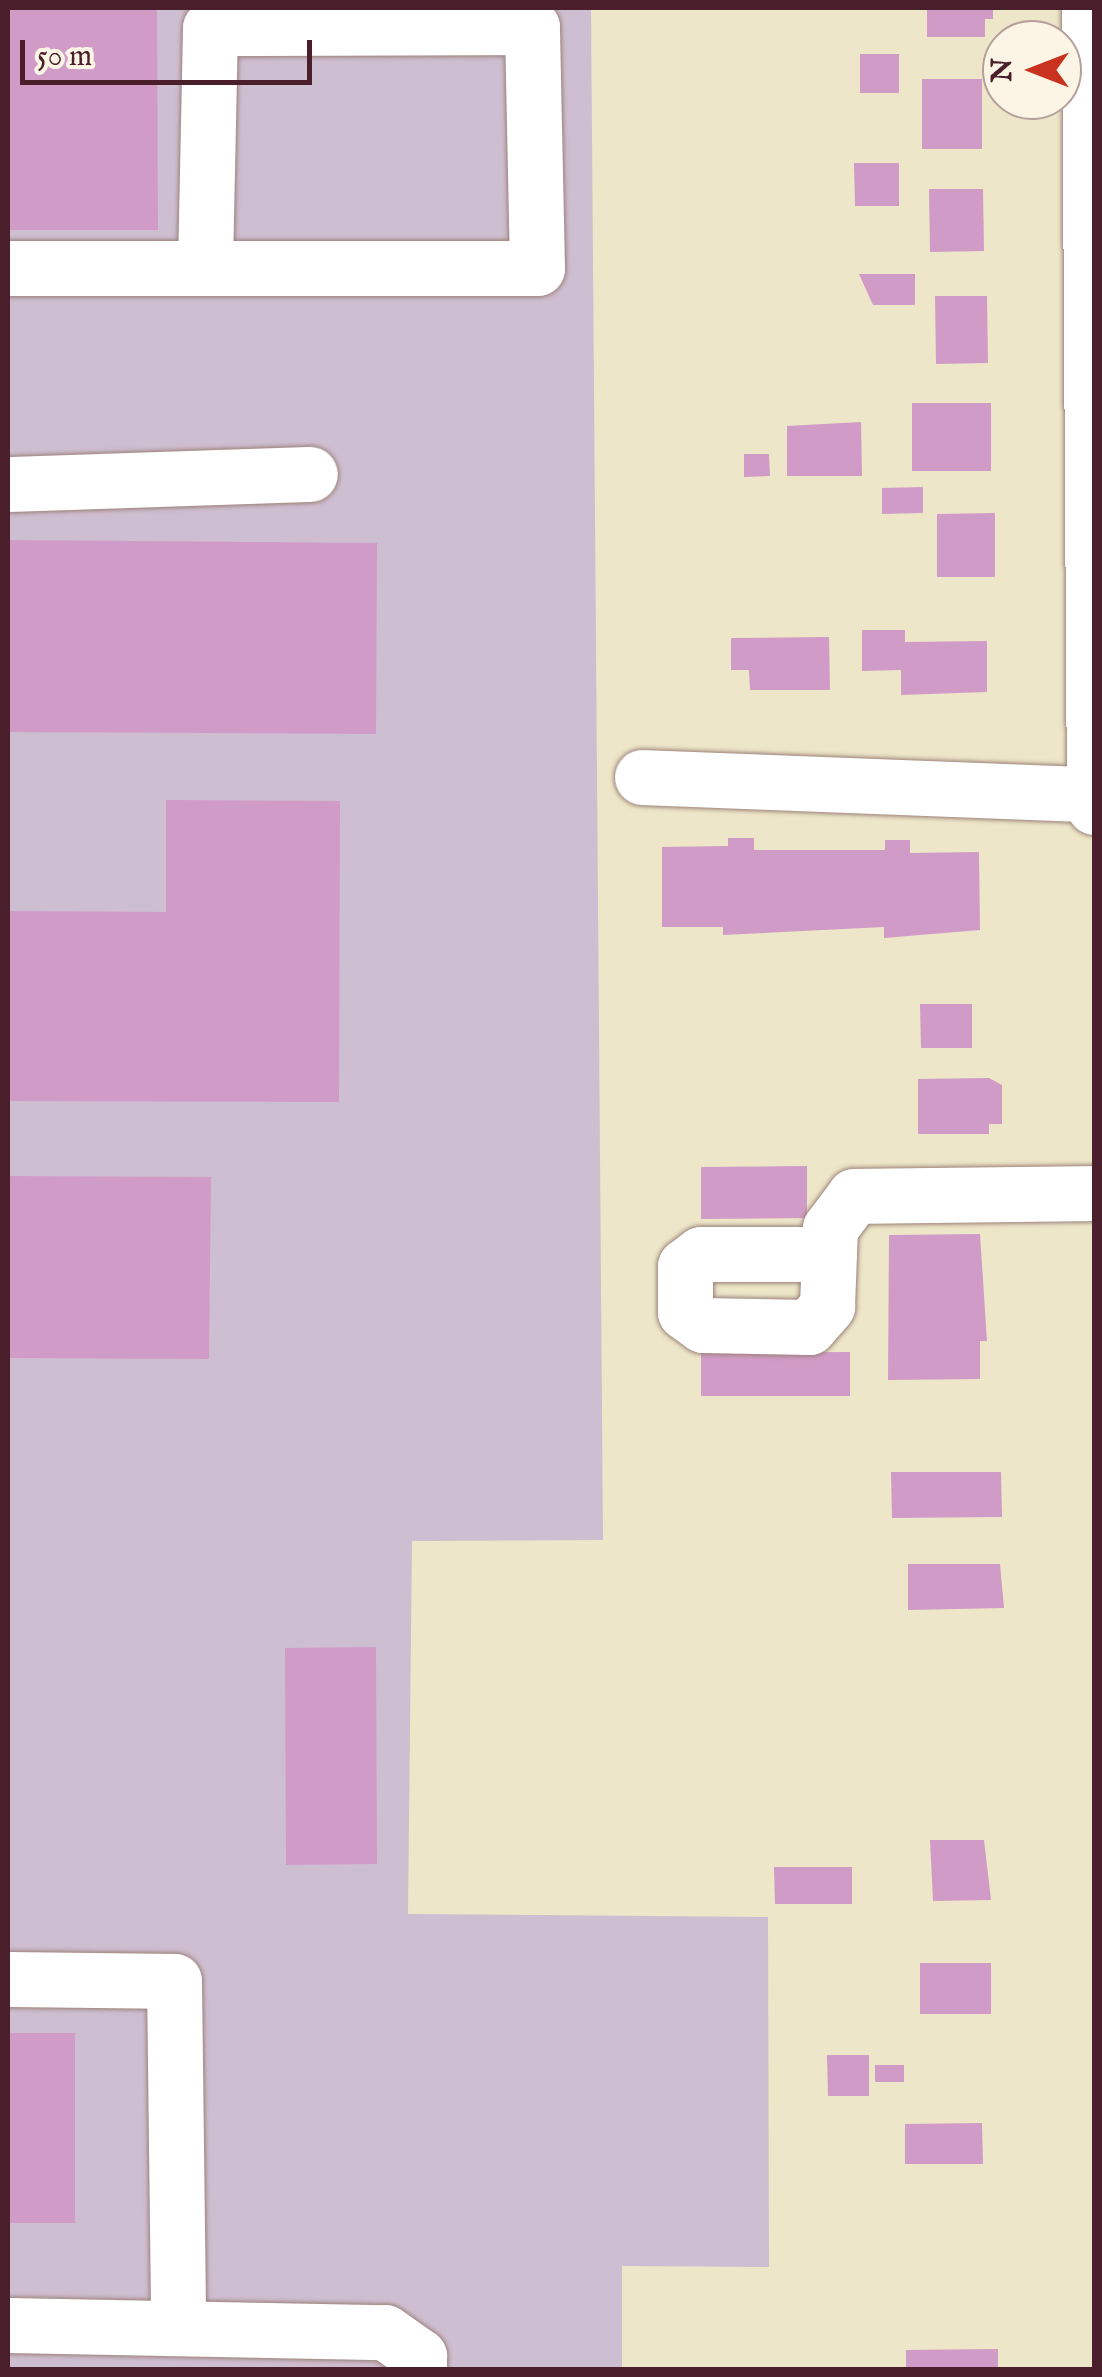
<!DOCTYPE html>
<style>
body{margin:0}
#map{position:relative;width:1102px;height:2377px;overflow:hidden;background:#ede6c8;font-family:"IM FELL English",serif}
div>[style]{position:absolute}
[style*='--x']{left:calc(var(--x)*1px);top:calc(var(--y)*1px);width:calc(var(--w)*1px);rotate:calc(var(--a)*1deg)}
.industrial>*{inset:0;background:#cebed1}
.building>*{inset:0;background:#d19bc7}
.roads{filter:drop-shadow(0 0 2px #9c827a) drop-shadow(0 0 2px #9c827a)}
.minor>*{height:55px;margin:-27.5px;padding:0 27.5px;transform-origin:27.5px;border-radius:27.5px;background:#fff}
span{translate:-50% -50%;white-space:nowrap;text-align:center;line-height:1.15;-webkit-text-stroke:8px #fcf5e5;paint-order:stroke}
.frame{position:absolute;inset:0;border:10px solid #4a1f2b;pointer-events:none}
.north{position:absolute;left:982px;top:20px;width:100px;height:100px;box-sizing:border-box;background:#fcf5e5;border:2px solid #b59f9b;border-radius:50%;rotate:270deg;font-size:28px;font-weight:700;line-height:40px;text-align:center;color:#4a1f2b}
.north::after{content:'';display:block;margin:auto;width:35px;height:45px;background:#c8321e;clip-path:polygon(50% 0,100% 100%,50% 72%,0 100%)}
.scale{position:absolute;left:20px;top:40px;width:292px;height:45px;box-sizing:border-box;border:5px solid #4a1f2b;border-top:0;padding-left:12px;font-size:30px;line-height:35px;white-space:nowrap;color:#4a1f2b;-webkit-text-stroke:8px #fcf5e5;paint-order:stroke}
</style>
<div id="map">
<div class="industrial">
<i style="clip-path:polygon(8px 8px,591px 8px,603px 1540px,412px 1541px,408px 1914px,768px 1917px,769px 2267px,622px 2266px,622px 2369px,8px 2370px)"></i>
</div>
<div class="building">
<i style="clip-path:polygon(8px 8px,157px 8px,158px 230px,8px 230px)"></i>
<i style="clip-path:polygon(927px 8px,993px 8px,993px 19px,985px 19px,985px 37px,927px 37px)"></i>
<i style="clip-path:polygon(860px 54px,899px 54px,899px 93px,860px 93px)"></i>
<i style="clip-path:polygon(922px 79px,982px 79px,982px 149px,922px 149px)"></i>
<i style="clip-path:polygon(854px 163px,899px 163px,899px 206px,855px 206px)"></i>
<i style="clip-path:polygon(929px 189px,983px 189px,984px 251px,930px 252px)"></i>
<i style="clip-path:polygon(859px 274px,915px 274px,915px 305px,873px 305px)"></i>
<i style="clip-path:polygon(935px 296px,987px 296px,988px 363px,936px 364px)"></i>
<i style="clip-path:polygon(912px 403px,991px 403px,991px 471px,912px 471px)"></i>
<i style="clip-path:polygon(861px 422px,862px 476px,787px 476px,787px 426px)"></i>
<i style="clip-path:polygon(744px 454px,769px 454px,770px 476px,744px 477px)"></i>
<i style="clip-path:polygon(923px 487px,923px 513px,882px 514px,882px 488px)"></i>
<i style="clip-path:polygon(995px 513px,995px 577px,937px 577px,937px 514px)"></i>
<i style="clip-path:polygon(8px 540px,377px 543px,376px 734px,8px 732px)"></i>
<i style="clip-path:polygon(862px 630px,905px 630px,905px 642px,987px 641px,987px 692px,901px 695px,901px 670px,862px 671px)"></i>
<i style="clip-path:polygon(829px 637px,830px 690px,750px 690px,749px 670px,731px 670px,731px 638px)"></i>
<i style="clip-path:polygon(166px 800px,340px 801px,339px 1102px,8px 1101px,8px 911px,166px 912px)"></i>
<i style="clip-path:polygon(728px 838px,754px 838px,754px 850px,885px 850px,885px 840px,910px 840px,910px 853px,979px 852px,980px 930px,884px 938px,884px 927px,723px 935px,723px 927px,662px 927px,662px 847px,728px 846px)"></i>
<i style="clip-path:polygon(920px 1004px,972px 1004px,972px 1048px,921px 1048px)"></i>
<i style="clip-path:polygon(989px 1078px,1002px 1085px,1002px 1124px,989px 1124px,989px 1134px,918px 1134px,918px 1079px)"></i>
<i style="clip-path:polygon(807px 1166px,807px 1218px,701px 1219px,701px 1167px)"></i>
<i style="clip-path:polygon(8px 1176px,211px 1177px,209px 1359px,8px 1358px)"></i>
<i style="clip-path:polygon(980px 1234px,987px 1341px,980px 1341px,980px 1379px,888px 1380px,889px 1235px)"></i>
<i style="clip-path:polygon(850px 1352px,850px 1396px,701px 1396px,701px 1353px)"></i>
<i style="clip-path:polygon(891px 1472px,1001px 1472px,1002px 1517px,892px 1518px)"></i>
<i style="clip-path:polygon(908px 1564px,1000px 1564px,1004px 1608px,908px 1610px)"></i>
<i style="clip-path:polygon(376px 1647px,377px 1864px,286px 1865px,285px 1648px)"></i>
<i style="clip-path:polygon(930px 1840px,984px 1840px,991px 1900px,933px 1901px)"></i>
<i style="clip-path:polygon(774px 1867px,852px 1867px,852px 1904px,775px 1904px)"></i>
<i style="clip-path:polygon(920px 1963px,991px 1963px,991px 2014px,920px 2014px)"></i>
<i style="clip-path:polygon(8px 2033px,75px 2033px,75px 2223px,8px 2223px)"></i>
<i style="clip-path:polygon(827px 2055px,869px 2055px,869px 2096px,828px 2096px)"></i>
<i style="clip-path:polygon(875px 2065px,904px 2065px,904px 2082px,875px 2082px)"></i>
<i style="clip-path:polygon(982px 2123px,983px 2164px,905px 2164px,905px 2124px)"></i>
<i style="clip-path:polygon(998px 2349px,998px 2370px,906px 2370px,906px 2350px)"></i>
</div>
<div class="roads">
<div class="minor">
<i style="--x:1089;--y:8;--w:799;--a:89.64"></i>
<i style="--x:8;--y:268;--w:529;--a:0"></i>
<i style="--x:537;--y:268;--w:241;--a:-91.2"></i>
<i style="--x:532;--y:27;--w:322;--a:179.8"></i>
<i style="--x:210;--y:28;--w:240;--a:91.2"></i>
<i style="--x:8;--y:484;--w:302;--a:-1.9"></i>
<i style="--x:642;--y:777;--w:452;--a:2.2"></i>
<i style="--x:829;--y:1254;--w:128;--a:180"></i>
<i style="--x:701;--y:1254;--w:20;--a:143"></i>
<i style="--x:685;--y:1266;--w:46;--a:90"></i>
<i style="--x:685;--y:1312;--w:22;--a:36"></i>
<i style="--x:703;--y:1325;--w:106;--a:1.1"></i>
<i style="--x:809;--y:1327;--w:28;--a:-49"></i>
<i style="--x:827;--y:1306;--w:78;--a:-87.8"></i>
<i style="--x:830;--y:1228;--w:40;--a:-53"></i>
<i style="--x:854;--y:1196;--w:240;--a:-0.7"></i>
<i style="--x:8;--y:1979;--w:166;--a:0.7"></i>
<i style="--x:174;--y:1981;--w:347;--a:89.3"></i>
<i style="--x:8;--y:2325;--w:377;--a:1.1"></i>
<i style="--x:385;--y:2332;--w:42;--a:35.2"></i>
<i style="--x:419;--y:2356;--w:14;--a:90"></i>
</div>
</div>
<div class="frame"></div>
<div class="north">N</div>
<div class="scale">50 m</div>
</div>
